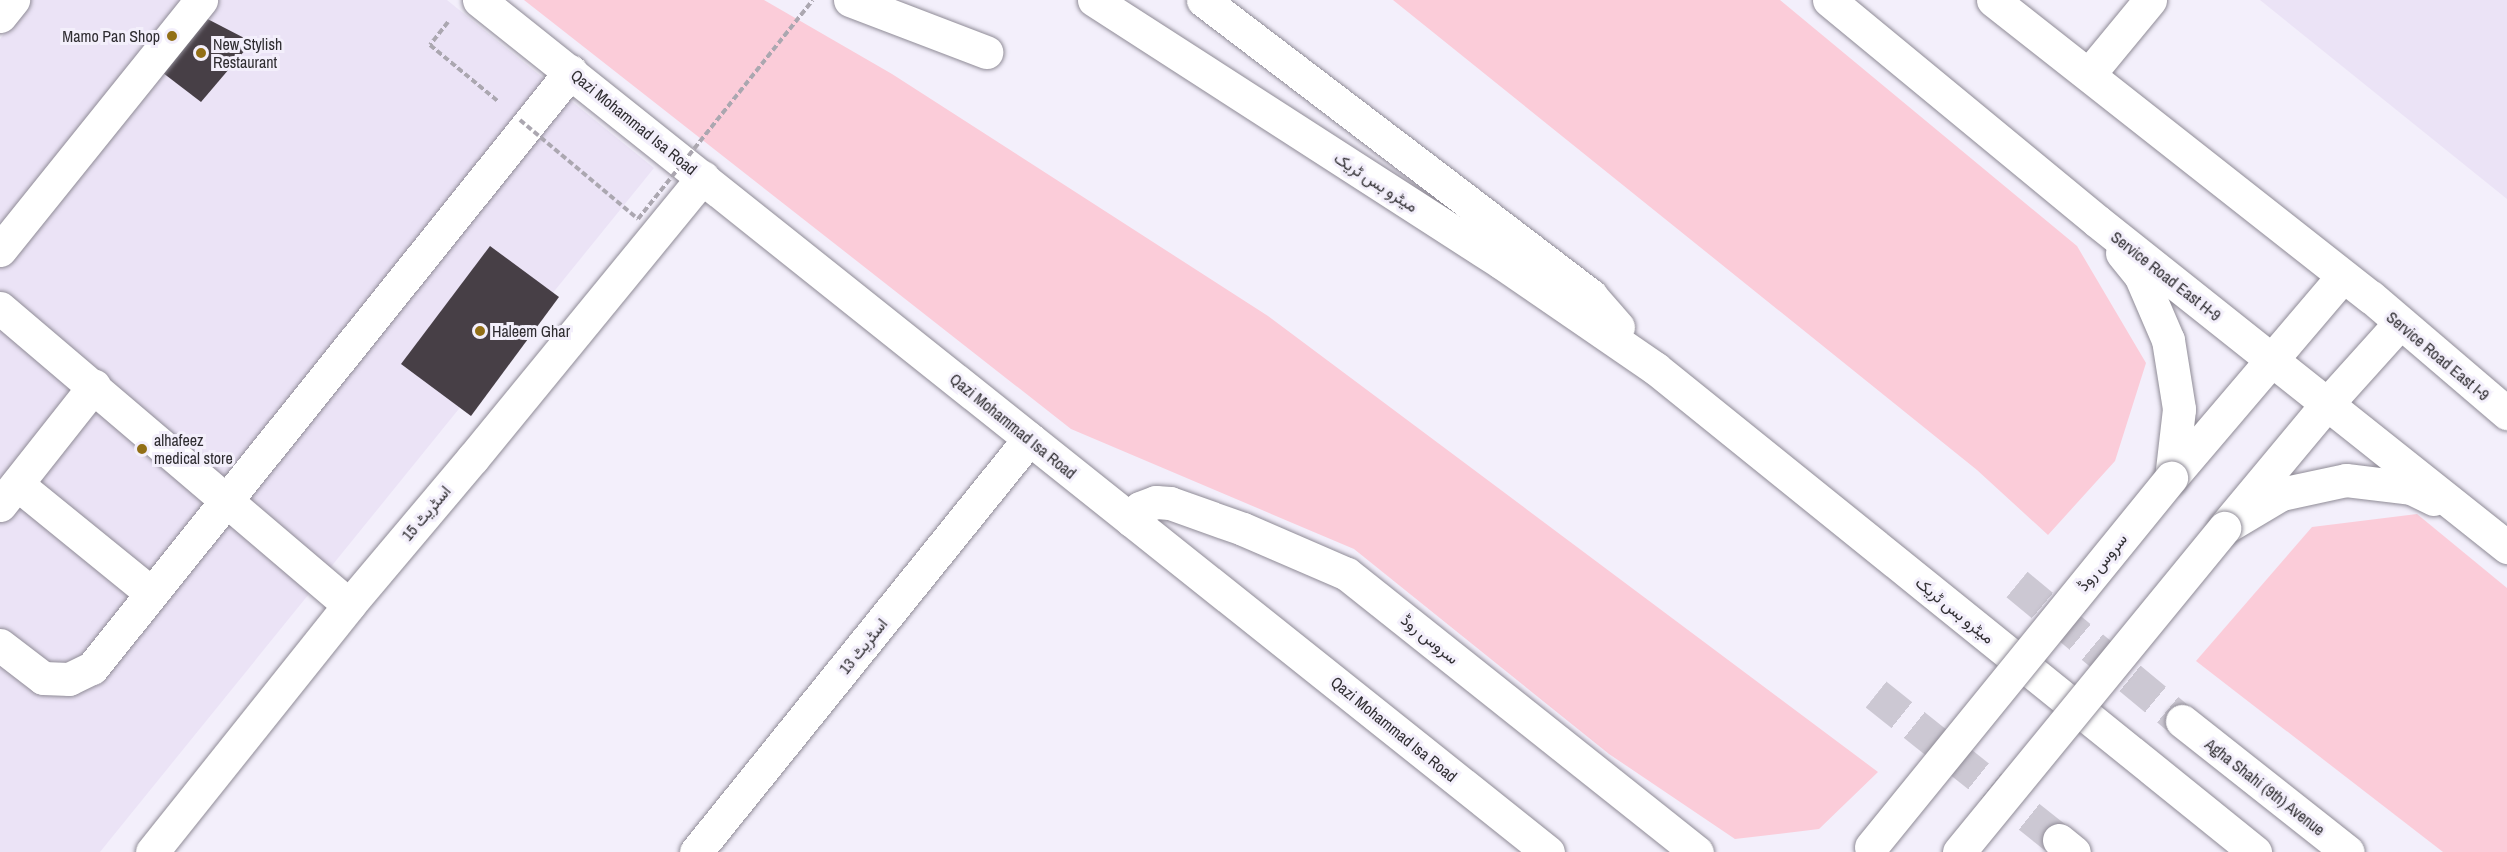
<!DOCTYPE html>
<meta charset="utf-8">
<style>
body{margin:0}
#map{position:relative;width:2507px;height:852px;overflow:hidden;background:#f3effb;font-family:"Archivo Narrow",Vazirmatn,sans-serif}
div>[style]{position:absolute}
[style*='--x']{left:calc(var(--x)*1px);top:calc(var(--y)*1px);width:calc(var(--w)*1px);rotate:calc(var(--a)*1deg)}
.built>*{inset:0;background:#ebe3f6}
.green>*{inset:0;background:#fbccd9}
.building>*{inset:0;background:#473f46}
.major-tunnel>*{height:33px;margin-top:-16.5px;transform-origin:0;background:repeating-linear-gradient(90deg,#ccc8d3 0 33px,transparent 0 49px)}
.path>*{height:4px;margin-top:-2px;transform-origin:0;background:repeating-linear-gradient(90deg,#aba7b0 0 6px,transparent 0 9px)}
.roads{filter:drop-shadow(0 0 2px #8f8b96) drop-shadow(0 0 2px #8f8b96)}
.minor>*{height:33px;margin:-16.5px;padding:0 16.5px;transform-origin:16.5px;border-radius:16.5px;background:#fff}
.major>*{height:33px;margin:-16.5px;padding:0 16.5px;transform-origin:16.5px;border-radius:16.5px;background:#fff}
.path-bridge>*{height:4px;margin-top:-2px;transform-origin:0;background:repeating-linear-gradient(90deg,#aba7b0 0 6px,transparent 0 9px)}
.bridges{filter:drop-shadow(0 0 2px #8f8b96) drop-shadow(0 0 2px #8f8b96)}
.minor-bridge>*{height:33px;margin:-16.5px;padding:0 16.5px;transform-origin:16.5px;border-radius:16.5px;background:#fff}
.dots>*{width:16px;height:16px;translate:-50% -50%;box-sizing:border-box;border:3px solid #f3effb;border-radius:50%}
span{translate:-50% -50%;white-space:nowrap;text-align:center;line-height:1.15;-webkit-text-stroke:6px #f3effb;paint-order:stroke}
.poi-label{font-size:16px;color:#2f2d31}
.right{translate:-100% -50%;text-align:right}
.left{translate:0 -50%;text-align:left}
.street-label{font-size:16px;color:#2f2d31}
</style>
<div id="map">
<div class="built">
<i style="clip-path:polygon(31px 0,447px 0,654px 168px,100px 852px,0 852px,0 39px)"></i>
<i style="clip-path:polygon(2260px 0,2507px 0,2507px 199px)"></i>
</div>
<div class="green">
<i style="clip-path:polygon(524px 0,764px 0,892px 74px,1268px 316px,1878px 772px,1819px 829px,1735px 839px,1609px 754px,1354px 549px,1071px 429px)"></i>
<i style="clip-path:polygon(1393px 0,1780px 0,2077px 246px,2146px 363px,2115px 461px,2048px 535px,1977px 470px)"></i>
<i style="clip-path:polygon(2417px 514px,2507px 588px,2507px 852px,2443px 852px,2196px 661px,2312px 527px)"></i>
</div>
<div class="building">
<i style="clip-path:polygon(192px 11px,252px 42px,201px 102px,150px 63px)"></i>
<i style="clip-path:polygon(490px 246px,559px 297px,471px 416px,401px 364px)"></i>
</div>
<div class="major-tunnel">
<i style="--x:2017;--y:584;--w:214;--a:39.7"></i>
<i style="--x:1876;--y:694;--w:234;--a:38.6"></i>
</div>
<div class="path">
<i style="--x:448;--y:22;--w:29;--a:128"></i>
<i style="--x:430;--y:45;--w:89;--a:39.6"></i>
</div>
<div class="roads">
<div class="minor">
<i style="--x:479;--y:0;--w:1367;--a:38.56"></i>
<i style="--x:1094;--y:0;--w:485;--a:32.8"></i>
<i style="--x:1502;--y:263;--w:186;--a:34.5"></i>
<i style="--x:1655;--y:368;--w:771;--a:38.89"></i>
<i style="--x:1203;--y:0;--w:488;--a:37.3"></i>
<i style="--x:1591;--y:296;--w:41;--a:48.9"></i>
<i style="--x:0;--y:16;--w:21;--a:-51"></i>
<i style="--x:2089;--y:74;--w:96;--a:-50.5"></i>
<i style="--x:0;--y:250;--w:321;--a:-51.2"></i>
<i style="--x:0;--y:308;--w:458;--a:40.4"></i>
<i style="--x:2171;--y:478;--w:264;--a:-49.6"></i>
<i style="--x:17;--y:484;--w:173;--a:39.1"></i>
<i style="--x:0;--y:505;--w:152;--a:-51.7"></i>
<i style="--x:1131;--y:520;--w:15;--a:-53"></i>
<i style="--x:1140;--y:508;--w:17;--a:-21"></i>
<i style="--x:1156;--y:502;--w:14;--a:4"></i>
<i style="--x:1170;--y:503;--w:77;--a:19.6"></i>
<i style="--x:1243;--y:529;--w:113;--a:23.4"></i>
<i style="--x:1347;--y:574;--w:447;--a:38.5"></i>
<i style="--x:2226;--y:525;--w:156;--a:-50.2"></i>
<i style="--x:2326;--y:405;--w:109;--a:-48"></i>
<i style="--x:0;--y:645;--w:54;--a:37.5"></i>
<i style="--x:43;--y:678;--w:26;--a:2"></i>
<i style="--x:69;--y:679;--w:25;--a:-26"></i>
<i style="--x:92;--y:668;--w:765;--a:-51.26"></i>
<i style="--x:152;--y:852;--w:316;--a:-51.4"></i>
<i style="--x:349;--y:605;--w:192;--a:-49.9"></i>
<i style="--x:473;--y:458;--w:363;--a:-50.7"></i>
<i style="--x:696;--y:852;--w:531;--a:-51.12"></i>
</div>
<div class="major">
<i style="--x:850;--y:0;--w:146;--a:20.9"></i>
<i style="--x:1829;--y:0;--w:347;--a:39.5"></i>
<i style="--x:2097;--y:221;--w:524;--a:38.49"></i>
<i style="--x:1993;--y:0;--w:481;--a:38.2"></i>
<i style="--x:2371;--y:297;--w:179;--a:40.5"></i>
<i style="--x:2122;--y:253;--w:28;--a:51"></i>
<i style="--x:2140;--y:275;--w:71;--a:66.7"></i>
<i style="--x:2168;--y:340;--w:70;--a:80.9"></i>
<i style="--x:2179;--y:409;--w:69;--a:96.6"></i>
<i style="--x:2224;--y:528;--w:66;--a:-30.8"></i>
<i style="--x:2281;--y:494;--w:66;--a:-12.2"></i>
<i style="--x:2346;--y:480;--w:65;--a:7"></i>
<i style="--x:2411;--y:488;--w:25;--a:26"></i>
<i style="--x:2182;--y:721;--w:211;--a:38.3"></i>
<i style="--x:2059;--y:840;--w:19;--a:39"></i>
</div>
</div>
<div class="path-bridge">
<i style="--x:520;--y:120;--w:154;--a:40"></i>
<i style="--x:638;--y:219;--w:280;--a:-51.4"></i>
</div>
<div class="bridges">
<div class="minor-bridge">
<i style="--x:1871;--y:847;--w:476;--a:-50.9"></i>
<i style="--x:1959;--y:852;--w:419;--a:-50.7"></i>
</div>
</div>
<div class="dots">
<i style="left:172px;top:36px;background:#926f16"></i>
<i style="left:201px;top:53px;background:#926f16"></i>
<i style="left:480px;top:331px;background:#926f16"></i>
<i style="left:142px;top:449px;background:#926f16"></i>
</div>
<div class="poi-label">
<span class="right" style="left:160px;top:36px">Mamo Pan Shop</span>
<span class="left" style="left:213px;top:53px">New Stylish<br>Restaurant</span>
<span class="left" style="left:492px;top:331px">Haleem Ghar</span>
<span class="left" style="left:154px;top:449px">alhafeez<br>medical store</span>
</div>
<div class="street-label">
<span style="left:634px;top:122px;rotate:39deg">Qazi Mohammad Isa Road</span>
<span style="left:1376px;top:182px;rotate:33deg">میٹرو بس ٹریک</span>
<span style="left:2166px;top:276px;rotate:38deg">Service Road East H-9</span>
<span style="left:2438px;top:356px;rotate:40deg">Service Road East I-9</span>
<span style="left:1013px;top:426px;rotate:39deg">Qazi Mohammad Isa Road</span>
<span style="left:426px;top:513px;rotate:-50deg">اسٹریٹ 15</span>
<span style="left:2102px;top:562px;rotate:-51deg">سروس روڈ</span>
<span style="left:1955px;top:610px;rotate:39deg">میٹرو بس ٹریک</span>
<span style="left:1430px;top:639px;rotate:39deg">سروس روڈ</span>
<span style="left:863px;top:646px;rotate:-51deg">اسٹریٹ 13</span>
<span style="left:1394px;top:729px;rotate:39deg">Qazi Mohammad Isa Road</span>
<span style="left:2265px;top:787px;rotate:38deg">Agha Shahi (9th) Avenue</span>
</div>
</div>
